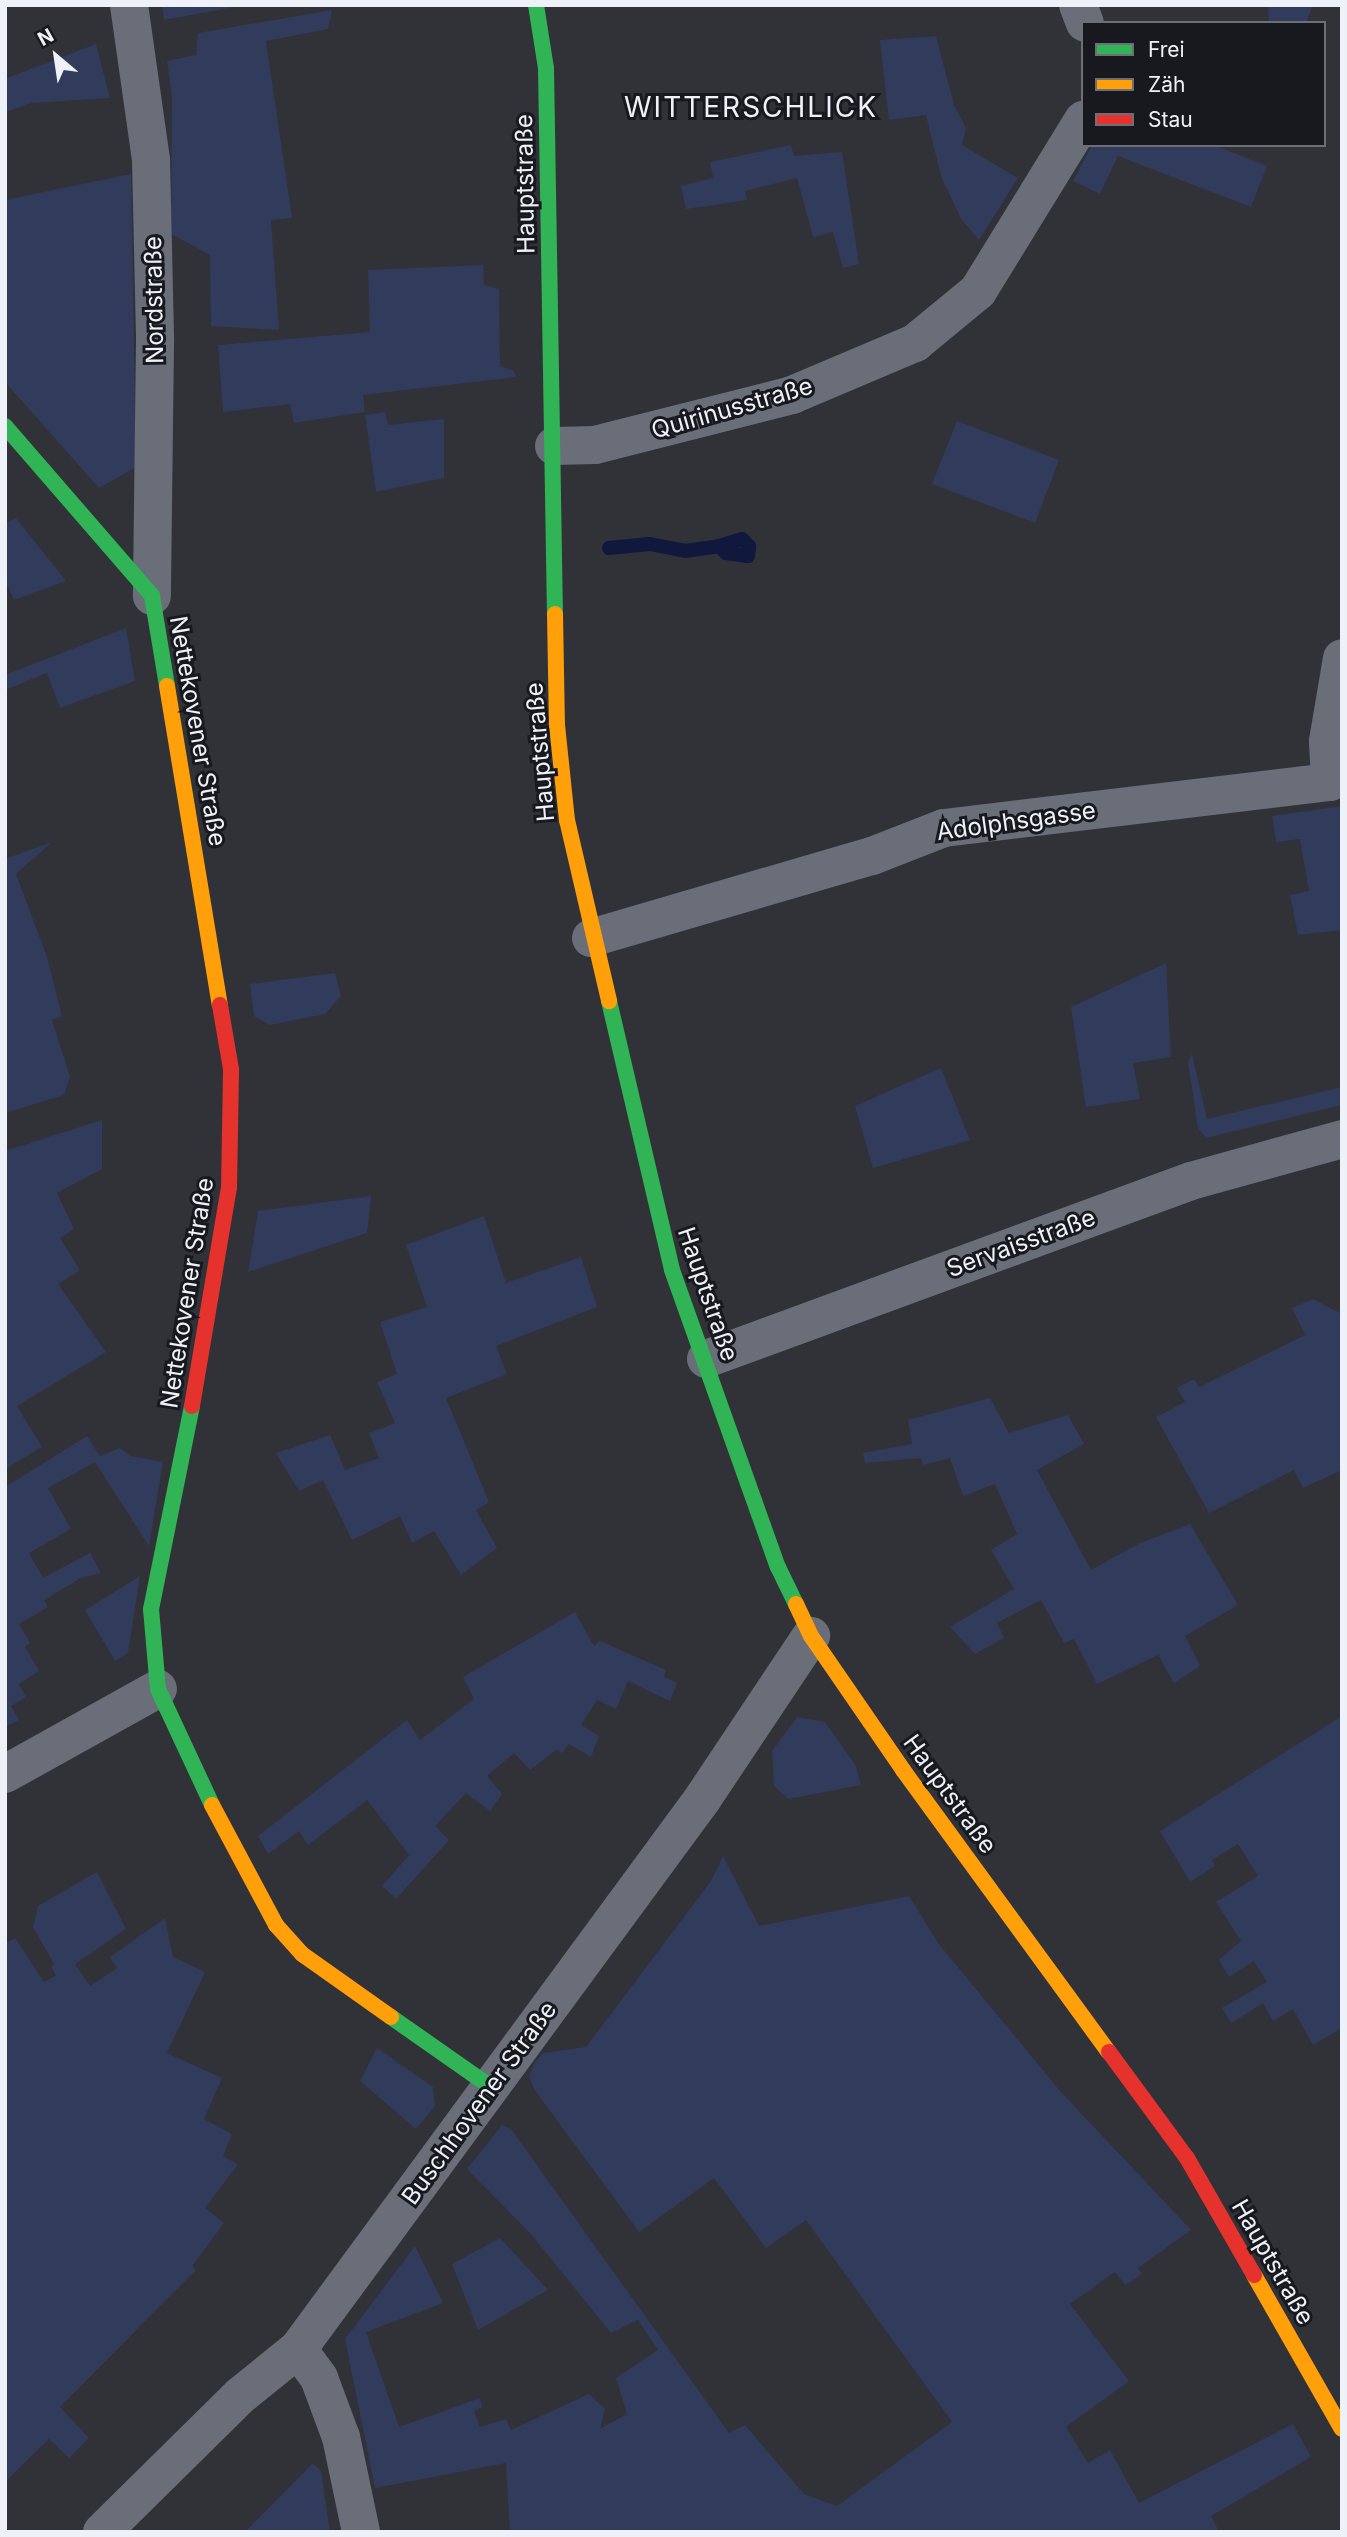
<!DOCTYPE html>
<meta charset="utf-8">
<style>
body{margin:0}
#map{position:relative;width:1347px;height:2537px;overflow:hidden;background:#303238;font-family:Inter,sans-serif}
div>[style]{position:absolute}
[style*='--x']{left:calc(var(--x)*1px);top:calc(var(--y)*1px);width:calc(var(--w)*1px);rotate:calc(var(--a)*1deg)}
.green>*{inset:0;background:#313b5b}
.stream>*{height:14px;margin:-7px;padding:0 7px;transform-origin:7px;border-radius:7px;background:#10183d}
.street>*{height:38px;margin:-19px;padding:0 19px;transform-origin:19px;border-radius:19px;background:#6a6e79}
.fast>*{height:16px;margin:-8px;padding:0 8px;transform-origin:8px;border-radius:8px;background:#30b455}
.slow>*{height:16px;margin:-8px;padding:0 8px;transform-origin:8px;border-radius:8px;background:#ff9f0a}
.jam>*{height:16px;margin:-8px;padding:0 8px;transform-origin:8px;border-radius:8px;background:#e5322d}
span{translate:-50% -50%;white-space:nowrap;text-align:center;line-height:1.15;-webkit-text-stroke:6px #17191e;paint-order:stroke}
.street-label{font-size:24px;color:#eff1f9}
.quarter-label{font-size:28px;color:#eff1f9;letter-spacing:2px}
.frame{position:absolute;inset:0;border:7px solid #eff1f9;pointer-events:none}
.legend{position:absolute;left:1081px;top:21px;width:245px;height:126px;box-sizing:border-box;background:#17191e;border:2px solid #6d6f76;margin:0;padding:9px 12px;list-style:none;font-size:21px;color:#eff1f9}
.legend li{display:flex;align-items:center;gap:14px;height:35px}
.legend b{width:35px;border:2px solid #6d6f76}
.north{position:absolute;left:21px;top:21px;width:70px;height:70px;-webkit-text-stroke:5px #17191e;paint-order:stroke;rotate:331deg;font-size:19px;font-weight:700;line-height:28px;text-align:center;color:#eff1f9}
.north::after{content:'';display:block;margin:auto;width:24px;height:32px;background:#eff1f9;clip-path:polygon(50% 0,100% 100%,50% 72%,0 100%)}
</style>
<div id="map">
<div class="green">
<i style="clip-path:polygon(162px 5px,245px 5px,164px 20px)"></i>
<i style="clip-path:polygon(1268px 5px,1313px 5px,1306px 23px,1269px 23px)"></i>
<i style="clip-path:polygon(332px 10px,328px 29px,266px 41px,292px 218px,271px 220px,279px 330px,211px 326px,210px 255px,171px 234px,172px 97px,167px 61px,196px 55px,198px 33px)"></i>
<i style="clip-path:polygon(936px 36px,954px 105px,966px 128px,962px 145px,1018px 178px,979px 240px,961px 219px,941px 176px,926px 115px,889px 120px,880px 40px)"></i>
<i style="clip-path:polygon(96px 44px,110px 98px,32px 103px,5px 112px,5px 79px)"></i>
<i style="clip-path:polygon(791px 145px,794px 156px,842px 152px,859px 264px,843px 268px,833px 232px,813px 237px,797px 178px,745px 191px,747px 200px,686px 209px,681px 186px,713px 178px,710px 162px)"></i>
<i style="clip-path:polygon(1092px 145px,1214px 145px,1267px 166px,1251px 207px,1118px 156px,1100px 194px,1073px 181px)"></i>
<i style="clip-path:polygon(131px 174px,136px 467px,99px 488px,5px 382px,5px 200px)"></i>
<i style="clip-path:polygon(483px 265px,484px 285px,499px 289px,500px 366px,514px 371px,516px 377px,363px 395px,365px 412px,294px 423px,290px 404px,223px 412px,218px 345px,370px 332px,368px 270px)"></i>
<i style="clip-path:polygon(385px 412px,388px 425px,444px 419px,444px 478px,376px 492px,365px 415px)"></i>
<i style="clip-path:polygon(957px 421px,1059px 460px,1035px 523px,932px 484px)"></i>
<i style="clip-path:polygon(16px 518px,66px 581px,14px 600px,5px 580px,5px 524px)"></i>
<i style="clip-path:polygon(126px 628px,135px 681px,60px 708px,47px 673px,5px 690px,5px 675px)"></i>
<i style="clip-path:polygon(1342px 806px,1342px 930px,1298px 935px,1290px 895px,1309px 891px,1300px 839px,1276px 842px,1272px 816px)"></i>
<i style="clip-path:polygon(52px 842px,16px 874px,47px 957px,62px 1016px,52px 1020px,70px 1077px,64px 1095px,5px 1113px,5px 859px)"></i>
<i style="clip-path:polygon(1166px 963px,1171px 1057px,1133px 1063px,1140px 1099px,1086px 1107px,1071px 1007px)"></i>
<i style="clip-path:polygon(335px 973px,341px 996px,325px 1014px,270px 1025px,254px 1016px,250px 984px)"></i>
<i style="clip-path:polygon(1192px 1054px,1207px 1119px,1342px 1087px,1342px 1105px,1206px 1138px,1198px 1128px,1188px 1062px)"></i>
<i style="clip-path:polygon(941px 1068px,970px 1140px,873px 1168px,855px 1106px)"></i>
<i style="clip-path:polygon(102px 1120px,102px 1169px,57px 1193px,74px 1229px,60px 1238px,80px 1270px,58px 1284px,106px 1352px,17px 1406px,42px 1447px,5px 1469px,5px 1151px)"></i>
<i style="clip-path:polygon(371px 1196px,367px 1233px,248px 1272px,258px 1211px)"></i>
<i style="clip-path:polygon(484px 1216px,506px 1283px,581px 1257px,597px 1307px,496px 1346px,507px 1374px,446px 1398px,489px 1502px,476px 1510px,497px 1548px,461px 1575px,434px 1531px,412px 1543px,400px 1516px,352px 1540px,323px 1480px,299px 1491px,276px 1453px,330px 1435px,345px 1470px,379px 1458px,369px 1433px,395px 1423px,377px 1382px,397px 1374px,380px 1322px,427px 1307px,406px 1245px)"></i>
<i style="clip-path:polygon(1313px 1299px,1342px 1314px,1342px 1470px,1303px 1488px,1294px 1470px,1209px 1513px,1156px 1417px,1185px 1402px,1177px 1388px,1194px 1379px,1199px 1387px,1305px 1335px,1292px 1308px)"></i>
<i style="clip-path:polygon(990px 1398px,1009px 1433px,1068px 1415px,1084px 1444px,1037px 1470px,1091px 1570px,1138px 1544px,1190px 1524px,1238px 1605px,1185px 1636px,1200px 1666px,1174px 1683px,1158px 1655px,1097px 1684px,1074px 1639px,1064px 1643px,1041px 1600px,997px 1623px,1004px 1638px,975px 1654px,950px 1627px,1014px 1589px,991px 1550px,1017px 1534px,995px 1484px,963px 1496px,950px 1458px,923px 1465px,921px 1458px,865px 1463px,863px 1453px,912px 1444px,908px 1420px)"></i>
<i style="clip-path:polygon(87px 1436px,100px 1456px,120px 1448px,130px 1456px,163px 1462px,149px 1546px,95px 1462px,48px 1488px,71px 1529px,29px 1553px,43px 1578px,90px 1553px,101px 1573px,81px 1578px,44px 1600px,48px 1607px,19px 1624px,30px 1643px,25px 1647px,39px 1671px,19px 1684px,26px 1697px,11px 1706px,19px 1720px,5px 1727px,5px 1487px)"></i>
<i style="clip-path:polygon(140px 1576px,128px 1653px,115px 1661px,85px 1610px)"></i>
<i style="clip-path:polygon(575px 1612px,594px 1646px,600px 1641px,666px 1670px,664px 1677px,677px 1683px,670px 1701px,628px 1681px,616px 1709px,597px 1700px,581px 1725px,599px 1736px,591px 1757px,569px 1744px,562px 1753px,556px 1750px,530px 1770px,514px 1753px,487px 1776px,502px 1794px,490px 1811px,466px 1793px,435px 1826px,449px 1840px,396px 1899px,382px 1886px,409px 1855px,367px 1800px,308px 1845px,299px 1831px,268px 1854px,258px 1836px,407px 1720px,420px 1740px,474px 1699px,463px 1677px)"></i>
<i style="clip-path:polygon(1342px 1716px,1342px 2028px,1313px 2045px,1293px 2009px,1273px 2021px,1263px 2003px,1231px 2023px,1222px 2008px,1267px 1982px,1254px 1961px,1229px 1977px,1219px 1960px,1241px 1941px,1216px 1902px,1258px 1876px,1238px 1844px,1212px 1860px,1215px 1866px,1190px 1882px,1160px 1831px)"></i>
<i style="clip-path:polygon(797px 1717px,825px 1722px,856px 1766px,861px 1785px,788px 1799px,774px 1786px,772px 1751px)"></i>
<i style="clip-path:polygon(723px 1856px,759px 1926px,909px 1896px,938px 1943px,1060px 2091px,1191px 2230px,1138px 2268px,1142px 2274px,1125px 2285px,1115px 2272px,1070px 2304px,1129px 2381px,1066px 2427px,1088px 2463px,1110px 2450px,1139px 2503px,1293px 2424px,1311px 2457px,1211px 2516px,1219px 2532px,510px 2532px,506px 2463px,375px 2488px,345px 2339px,415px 2246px,443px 2303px,366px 2332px,399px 2427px,480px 2398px,482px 2407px,474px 2411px,480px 2427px,506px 2419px,511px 2430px,589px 2394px,605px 2409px,600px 2429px,627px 2414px,616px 2378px,658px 2350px,638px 2320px,611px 2333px,530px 2233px,467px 2169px,502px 2125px,511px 2129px,729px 2433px,745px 2425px,804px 2494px,837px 2506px,952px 2422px,806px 2220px,766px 2248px,714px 2178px,639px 2232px,534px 2089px,529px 2076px,534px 2064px,543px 2053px,586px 2047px,711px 1881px)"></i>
<i style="clip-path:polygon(97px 1872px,126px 1929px,75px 1964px,90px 1986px,117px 1968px,110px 1957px,165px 1918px,173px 1957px,205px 1972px,167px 2053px,222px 2078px,204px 2119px,232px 2134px,223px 2156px,238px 2164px,205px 2208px,224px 2223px,192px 2266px,196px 2270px,60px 2407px,89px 2438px,69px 2458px,49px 2439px,5px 2482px,5px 1944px,15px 1938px,44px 1982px,56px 1976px,51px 1966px,54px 1964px,33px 1927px,38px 1906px)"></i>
<i style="clip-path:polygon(377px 2048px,433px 2087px,435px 2106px,416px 2129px,360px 2081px)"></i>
<i style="clip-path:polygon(500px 2238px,548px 2290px,478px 2330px,452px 2264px)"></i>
<i style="clip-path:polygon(313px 2463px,321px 2471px,330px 2532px,245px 2532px)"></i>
</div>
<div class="stream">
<i style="--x:609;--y:548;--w:41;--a:-5.6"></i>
<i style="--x:650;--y:544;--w:36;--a:11"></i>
<i style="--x:685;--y:551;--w:34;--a:-8"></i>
<i style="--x:719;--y:546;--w:10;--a:45"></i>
<i style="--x:726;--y:553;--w:22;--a:8"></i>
<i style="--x:748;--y:556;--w:10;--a:-84"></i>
<i style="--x:749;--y:546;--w:10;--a:-135"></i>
<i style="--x:742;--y:539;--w:24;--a:163"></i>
</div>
<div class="street">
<i style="--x:129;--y:5;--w:157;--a:81.9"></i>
<i style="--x:151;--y:160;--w:182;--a:88.7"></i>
<i style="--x:155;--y:342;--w:254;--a:90.7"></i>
<i style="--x:1078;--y:5;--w:19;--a:69"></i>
<i style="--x:554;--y:446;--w:41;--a:-1.4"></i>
<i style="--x:595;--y:445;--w:203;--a:-14.2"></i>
<i style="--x:792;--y:395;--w:134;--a:-22.9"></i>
<i style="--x:915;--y:343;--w:82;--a:-39.5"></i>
<i style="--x:978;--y:291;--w:201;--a:-58.4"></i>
<i style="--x:591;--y:938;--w:293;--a:-16.3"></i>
<i style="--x:872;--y:856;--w:77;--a:-21.3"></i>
<i style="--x:944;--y:828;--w:389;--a:-6.8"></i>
<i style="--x:1330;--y:782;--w:41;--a:-92.8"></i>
<i style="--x:1328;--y:741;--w:84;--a:-80.4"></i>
<i style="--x:706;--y:1359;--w:517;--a:-20.15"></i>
<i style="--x:1191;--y:1181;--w:157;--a:-15.5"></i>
<i style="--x:5;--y:1774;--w:175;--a:-29.1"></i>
<i style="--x:298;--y:2349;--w:36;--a:54"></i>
<i style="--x:319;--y:2378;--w:63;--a:69.6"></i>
<i style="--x:341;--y:2437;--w:97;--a:78.1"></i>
<i style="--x:102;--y:2532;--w:195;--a:-44.6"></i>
<i style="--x:241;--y:2395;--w:73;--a:-38.9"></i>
<i style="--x:298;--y:2349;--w:684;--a:-53.68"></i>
<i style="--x:703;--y:1798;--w:195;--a:-56.3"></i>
</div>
<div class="fast">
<i style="--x:536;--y:5;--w:64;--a:81"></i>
<i style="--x:546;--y:68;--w:546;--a:89.06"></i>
<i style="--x:5;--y:426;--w:225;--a:49.1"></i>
<i style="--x:152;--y:596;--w:91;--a:80.5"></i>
<i style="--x:609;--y:1001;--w:276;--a:76.8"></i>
<i style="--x:672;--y:1270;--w:315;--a:70.4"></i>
<i style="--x:778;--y:1567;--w:41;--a:64.1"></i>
<i style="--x:192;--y:1406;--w:207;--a:101.4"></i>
<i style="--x:151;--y:1609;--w:80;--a:85"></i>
<i style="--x:158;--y:1689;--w:128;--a:65"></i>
<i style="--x:391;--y:2017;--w:122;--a:35"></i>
</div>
<div class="slow">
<i style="--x:555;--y:614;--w:111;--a:89"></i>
<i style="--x:557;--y:725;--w:96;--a:84"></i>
<i style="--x:567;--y:820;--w:186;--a:76.9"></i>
<i style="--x:167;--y:686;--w:323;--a:80.6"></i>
<i style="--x:796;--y:1604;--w:35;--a:65"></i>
<i style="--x:811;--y:1636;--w:163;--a:55.5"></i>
<i style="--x:903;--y:1770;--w:349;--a:53.9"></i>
<i style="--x:212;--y:1805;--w:136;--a:61.9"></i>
<i style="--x:276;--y:1925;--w:39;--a:48"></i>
<i style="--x:302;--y:1954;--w:109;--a:35.3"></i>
<i style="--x:1254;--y:2275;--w:177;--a:60.3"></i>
</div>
<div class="jam">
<i style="--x:192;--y:1406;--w:221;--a:-80.4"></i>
<i style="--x:229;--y:1188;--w:119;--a:-89"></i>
<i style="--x:231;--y:1069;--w:65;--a:-99.8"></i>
<i style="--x:1109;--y:2052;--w:132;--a:53.7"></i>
<i style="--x:1187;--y:2158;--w:135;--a:60.2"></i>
</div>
<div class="street-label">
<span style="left:525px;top:184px;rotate:-91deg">Hauptstraße</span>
<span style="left:154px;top:300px;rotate:-91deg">Nordstraße</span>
<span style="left:732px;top:408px;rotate:-16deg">Quirinusstraße</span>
<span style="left:198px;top:731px;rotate:80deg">Nettekovener Straße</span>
<span style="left:540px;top:752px;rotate:-95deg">Hauptstraße</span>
<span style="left:1016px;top:821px;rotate:-8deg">Adolphsgasse</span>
<span style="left:1021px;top:1243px;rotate:-20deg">Servaisstraße</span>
<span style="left:187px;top:1293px;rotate:-81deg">Nettekovener Straße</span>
<span style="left:708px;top:1294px;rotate:71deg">Hauptstraße</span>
<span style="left:950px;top:1794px;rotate:54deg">Hauptstraße</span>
<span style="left:479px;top:2103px;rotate:-54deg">Buschhovener Straße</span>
<span style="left:1273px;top:2262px;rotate:60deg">Hauptstraße</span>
</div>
<div class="quarter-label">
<span style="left:751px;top:107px">WITTERSCHLICK</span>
</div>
<div class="frame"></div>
<ul class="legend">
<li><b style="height:9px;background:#30b455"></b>Frei</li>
<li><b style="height:9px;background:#ff9f0a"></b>Zäh</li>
<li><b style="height:9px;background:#e5322d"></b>Stau</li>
</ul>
<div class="north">N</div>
</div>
